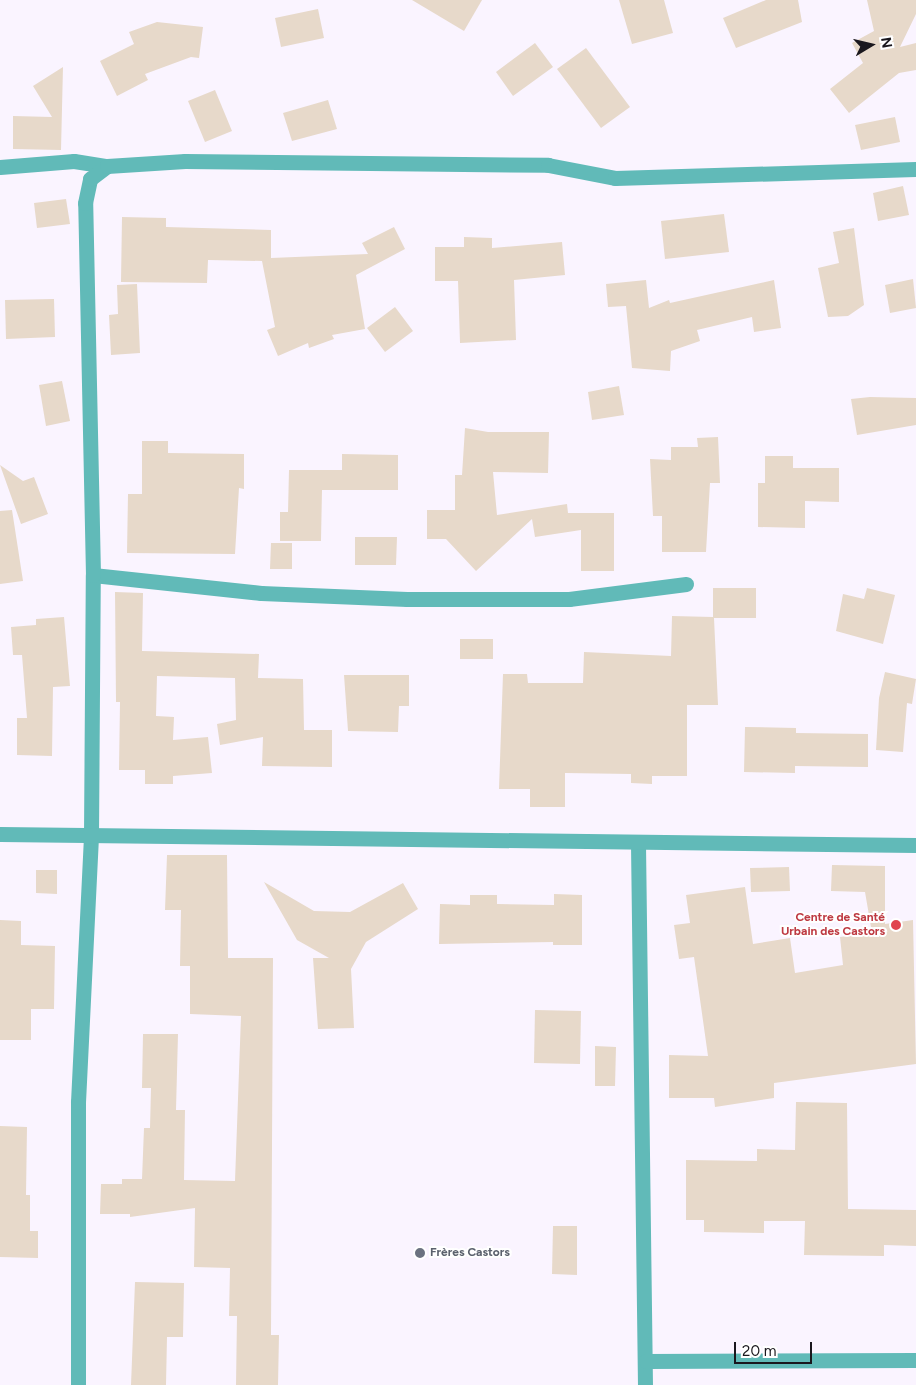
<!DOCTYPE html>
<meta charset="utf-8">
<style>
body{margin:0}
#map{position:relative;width:916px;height:1385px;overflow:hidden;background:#faf4ff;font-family:Figtree,sans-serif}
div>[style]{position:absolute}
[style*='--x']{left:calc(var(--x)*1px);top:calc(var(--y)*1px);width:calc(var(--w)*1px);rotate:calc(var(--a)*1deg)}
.building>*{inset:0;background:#e7d9ca}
.minor>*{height:15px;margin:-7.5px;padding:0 7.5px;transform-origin:7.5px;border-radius:7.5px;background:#61bab8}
.tertiary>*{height:15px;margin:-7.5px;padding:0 7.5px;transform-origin:7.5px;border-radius:7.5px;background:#61bab8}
.dots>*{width:14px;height:14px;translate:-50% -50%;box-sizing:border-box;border:2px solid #fff;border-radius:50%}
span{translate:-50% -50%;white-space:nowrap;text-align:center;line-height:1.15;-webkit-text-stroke:4px #fff;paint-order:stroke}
.health-label{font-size:12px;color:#be3a42;font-weight:700}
.right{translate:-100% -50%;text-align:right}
.worship-label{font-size:12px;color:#5b616d;font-weight:700}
.left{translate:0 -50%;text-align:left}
.north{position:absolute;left:846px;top:20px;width:50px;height:50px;-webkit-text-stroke:4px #fff;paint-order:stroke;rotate:81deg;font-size:14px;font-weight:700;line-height:20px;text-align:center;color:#1a171d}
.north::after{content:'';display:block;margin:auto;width:18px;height:22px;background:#1a171d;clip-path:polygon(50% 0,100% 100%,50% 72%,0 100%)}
.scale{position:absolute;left:734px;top:1342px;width:78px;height:22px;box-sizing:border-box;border:2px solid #1a171d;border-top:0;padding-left:6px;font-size:15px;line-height:18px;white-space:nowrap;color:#1a171d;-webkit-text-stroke:4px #fff;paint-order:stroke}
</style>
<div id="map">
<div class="building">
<i style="clip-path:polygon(412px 0,482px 0,464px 31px)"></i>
<i style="clip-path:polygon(619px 0,664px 0,673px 33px,632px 44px)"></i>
<i style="clip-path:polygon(766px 0,798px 0,802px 22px,736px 48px,723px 18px)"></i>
<i style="clip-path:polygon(867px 0,916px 0,916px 14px,900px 47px,916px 43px,916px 70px,899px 73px,849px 113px,830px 89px,863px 63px,852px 43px,874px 31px)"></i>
<i style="clip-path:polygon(318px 9px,324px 38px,281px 47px,275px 18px)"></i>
<i style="clip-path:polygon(157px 22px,203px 27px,199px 58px,191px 57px,145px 74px,148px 80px,117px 96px,100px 61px,134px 44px,129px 32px)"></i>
<i style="clip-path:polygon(535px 43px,553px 67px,513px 96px,496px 72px)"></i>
<i style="clip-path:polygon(586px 48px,630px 107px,601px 128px,557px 69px)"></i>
<i style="clip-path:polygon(63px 67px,61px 150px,13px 149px,13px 116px,52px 117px,33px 86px)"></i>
<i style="clip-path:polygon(215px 90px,232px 131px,205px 142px,188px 101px)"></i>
<i style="clip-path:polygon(328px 100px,337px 129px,292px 141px,283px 113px)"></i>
<i style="clip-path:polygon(895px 117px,900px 142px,861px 150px,855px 125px)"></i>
<i style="clip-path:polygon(903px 186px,909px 215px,878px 221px,873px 193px)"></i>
<i style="clip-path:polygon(66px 199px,70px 224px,37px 228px,34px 203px)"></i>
<i style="clip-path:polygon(724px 214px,729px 252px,665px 259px,661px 221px)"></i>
<i style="clip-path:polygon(122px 217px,166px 218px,166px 227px,271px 230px,271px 258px,368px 254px,362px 243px,394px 227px,405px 249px,356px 275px,365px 329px,332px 335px,334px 339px,309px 348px,308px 343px,278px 356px,267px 330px,275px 327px,262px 261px,208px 260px,207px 283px,121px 282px)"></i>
<i style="clip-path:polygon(854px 228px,864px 305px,848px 316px,828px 317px,818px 268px,839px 263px,833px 232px)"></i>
<i style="clip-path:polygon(464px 237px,492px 238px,492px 248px,562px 242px,565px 275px,514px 280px,516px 340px,460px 343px,458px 281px,435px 281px,435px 247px,464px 247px)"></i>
<i style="clip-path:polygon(913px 279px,916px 308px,890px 313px,885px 285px)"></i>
<i style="clip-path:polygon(646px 280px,649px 308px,669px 300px,670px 303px,774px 280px,781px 328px,754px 332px,752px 317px,697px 330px,700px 341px,671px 351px,670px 371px,632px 368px,626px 306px,608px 307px,606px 284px)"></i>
<i style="clip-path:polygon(137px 284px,140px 353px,111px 355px,109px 315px,118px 314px,117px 285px)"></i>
<i style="clip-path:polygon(54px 299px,55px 337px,6px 339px,5px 300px)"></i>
<i style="clip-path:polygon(395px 307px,413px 331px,385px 352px,367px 328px)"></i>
<i style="clip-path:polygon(62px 381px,70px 421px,46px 426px,39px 385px)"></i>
<i style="clip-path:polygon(619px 386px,624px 415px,592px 420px,588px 392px)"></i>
<i style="clip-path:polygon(870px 397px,916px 398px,916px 425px,857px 435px,851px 399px)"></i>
<i style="clip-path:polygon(465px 428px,488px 432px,549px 432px,548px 473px,493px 472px,497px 515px,567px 504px,568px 513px,614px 513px,614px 571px,581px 571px,581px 530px,535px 537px,532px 519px,476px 571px,446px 539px,427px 539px,427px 510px,455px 510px,455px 475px,462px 475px)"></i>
<i style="clip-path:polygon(718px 437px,720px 483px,710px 483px,706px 552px,662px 552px,662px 516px,653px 516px,650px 459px,671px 460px,671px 447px,698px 447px,697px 438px)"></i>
<i style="clip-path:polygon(142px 441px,168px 441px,168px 453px,244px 454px,244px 489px,239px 488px,235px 554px,127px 553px,128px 494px,142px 494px)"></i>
<i style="clip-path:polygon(342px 454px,398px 455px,398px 490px,322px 490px,321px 541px,280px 541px,280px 512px,288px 512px,289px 470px,342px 470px)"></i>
<i style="clip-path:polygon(765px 456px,793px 456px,793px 468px,839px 468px,839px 502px,805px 501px,805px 528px,758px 527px,758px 483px,765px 483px)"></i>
<i style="clip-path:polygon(0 465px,23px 481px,34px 477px,48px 514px,21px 524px)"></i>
<i style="clip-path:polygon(12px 510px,23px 581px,0 584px,0 511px)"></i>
<i style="clip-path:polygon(355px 537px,397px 537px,396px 565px,355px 565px)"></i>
<i style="clip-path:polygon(271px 543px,292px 543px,292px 569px,270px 569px)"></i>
<i style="clip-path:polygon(713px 588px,756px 588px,756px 618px,714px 618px,718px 705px,687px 705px,687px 776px,652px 776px,652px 784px,631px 783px,631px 774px,565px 773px,565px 807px,530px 807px,530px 789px,499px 789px,503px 674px,527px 674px,528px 683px,583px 683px,584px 652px,671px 656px,672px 616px,713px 617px)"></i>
<i style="clip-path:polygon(867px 588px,895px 595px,883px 644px,836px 631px,843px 594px,864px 599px)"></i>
<i style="clip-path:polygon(115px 592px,143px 593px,142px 651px,259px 654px,258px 678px,303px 679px,304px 730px,332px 730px,332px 767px,262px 766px,263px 737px,220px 745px,217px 724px,236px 720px,235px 678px,157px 676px,156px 716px,174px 717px,173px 740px,208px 737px,212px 773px,173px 776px,173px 784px,145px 784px,145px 770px,119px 770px,120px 702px,116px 702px)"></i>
<i style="clip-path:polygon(64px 617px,70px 686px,53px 687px,52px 756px,17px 755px,17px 718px,27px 718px,22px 655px,13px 655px,11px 627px,36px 625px,36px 619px)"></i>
<i style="clip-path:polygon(460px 639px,493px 639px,493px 659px,460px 659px)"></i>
<i style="clip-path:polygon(885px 672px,916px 679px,912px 704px,907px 703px,903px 752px,876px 750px,879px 698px)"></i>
<i style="clip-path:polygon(344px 675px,409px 675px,409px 706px,399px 706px,398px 732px,348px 731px)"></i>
<i style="clip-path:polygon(745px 727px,796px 728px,796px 733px,868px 734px,868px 767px,795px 766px,795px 773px,744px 772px)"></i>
<i style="clip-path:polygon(167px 855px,227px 855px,228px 958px,273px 958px,271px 1335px,279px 1335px,278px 1385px,236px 1385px,237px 1316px,229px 1316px,230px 1268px,194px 1267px,195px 1208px,130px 1217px,130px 1214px,100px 1214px,101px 1184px,122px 1184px,122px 1179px,142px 1179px,144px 1128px,150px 1128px,151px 1088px,142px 1088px,143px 1034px,178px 1034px,176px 1110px,185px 1110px,184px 1180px,235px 1181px,241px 1016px,190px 1014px,190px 966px,180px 966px,181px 910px,165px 910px)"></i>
<i style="clip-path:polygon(832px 865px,885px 866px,885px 924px,913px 920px,916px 1064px,774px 1083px,774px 1098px,715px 1107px,714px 1098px,669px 1098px,669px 1055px,708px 1056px,694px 957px,679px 959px,674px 925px,690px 923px,686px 895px,745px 887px,753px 944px,790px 938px,795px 973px,843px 965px,840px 937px,872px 933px,865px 892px,831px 891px)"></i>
<i style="clip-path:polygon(789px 867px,790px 891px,751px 892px,750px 868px)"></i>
<i style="clip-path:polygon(36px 870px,57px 870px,57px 894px,36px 893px)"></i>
<i style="clip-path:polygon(264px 882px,314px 911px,350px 912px,403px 883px,418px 909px,366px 942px,351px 969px,354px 1028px,318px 1029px,313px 958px,329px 958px,297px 940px)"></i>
<i style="clip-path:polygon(554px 894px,582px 895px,582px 945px,553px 945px,553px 942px,439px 944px,440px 904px,470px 905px,470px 895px,497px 895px,497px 904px,554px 905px)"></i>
<i style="clip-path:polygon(0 920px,21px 921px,21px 945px,55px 946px,54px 1009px,31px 1009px,31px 1040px,0 1040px)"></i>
<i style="clip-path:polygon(535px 1010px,581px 1011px,580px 1064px,534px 1063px)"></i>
<i style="clip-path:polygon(595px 1046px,616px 1047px,615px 1086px,595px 1086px)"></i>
<i style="clip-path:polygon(796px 1102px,847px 1103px,848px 1209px,916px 1210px,916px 1246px,884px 1245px,884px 1256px,804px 1255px,805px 1221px,764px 1221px,764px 1233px,704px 1232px,704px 1220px,686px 1220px,686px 1160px,757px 1161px,757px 1149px,795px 1150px)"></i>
<i style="clip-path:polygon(0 1126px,27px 1127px,26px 1195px,30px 1195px,30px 1231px,38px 1231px,38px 1258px,0 1257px)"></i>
<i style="clip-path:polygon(553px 1226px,577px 1226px,577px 1275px,552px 1274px)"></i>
<i style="clip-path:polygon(135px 1282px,184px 1283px,183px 1337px,167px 1337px,166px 1385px,131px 1385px)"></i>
</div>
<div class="minor">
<i style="--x:0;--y:167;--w:74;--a:-4.6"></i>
<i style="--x:74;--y:161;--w:33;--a:9"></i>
<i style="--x:93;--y:575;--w:169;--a:6.1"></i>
<i style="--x:261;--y:593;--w:146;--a:2.4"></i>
<i style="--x:407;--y:599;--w:162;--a:0"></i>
<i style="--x:569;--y:599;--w:118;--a:-7.3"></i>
<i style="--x:638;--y:844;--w:541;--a:89.26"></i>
<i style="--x:646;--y:1361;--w:270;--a:-0.2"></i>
<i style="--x:78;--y:1385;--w:283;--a:-90"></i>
<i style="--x:78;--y:1102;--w:267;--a:-87.2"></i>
<i style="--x:91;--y:835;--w:260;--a:-89.6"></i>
<i style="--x:93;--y:575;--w:372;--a:-91.2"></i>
<i style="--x:85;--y:203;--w:25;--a:-78"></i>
<i style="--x:90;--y:179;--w:21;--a:-37"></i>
<i style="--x:107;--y:166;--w:78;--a:-3.7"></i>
<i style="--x:185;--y:161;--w:363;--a:0.6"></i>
<i style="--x:548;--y:165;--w:68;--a:11"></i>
<i style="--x:615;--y:178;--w:301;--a:-1.7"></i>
</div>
<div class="tertiary">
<i style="--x:0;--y:834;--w:916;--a:0.69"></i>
</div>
<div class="dots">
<i style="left:896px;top:925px;background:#e0444e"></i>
<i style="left:420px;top:1253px;background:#6b7280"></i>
</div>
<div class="health-label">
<span class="right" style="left:885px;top:925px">Centre de Santé<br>Urbain des Castors</span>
</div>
<div class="worship-label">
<span class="left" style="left:430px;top:1253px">Frères Castors</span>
</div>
<div class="north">N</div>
<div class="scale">20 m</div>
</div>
